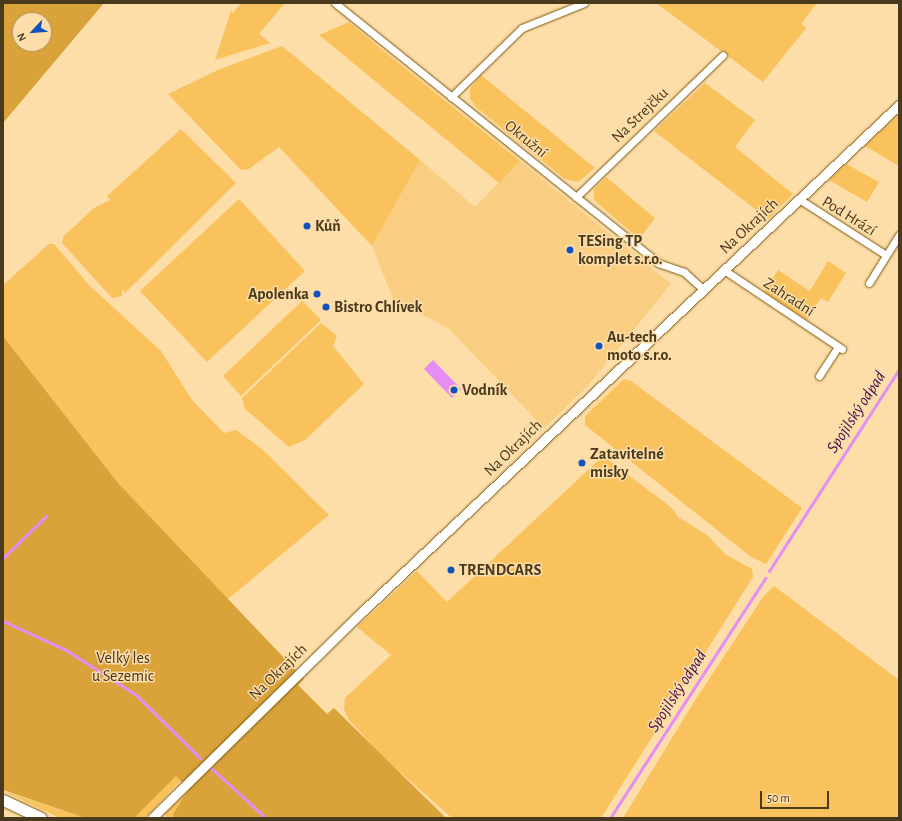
<!DOCTYPE html>
<meta charset="utf-8">
<style>
body{margin:0}
#map{position:relative;width:902px;height:821px;overflow:hidden;background:#fddda8;font-family:"Alegreya Sans",sans-serif}
div>[style]{position:absolute}
[style*='--x']{left:calc(var(--x)*1px);top:calc(var(--y)*1px);width:calc(var(--w)*1px);rotate:calc(var(--a)*1deg)}
.built>*{inset:0;background:#face82}
.green>*{inset:0;background:#fac25c}
.forest>*{inset:0;background:#d9a33a}
.water>*{inset:0;background:#e28ef5}
.stream>*{height:3px;margin:-1.5px;padding:0 1.5px;transform-origin:1.5px;border-radius:1.5px;background:#e28ef5}
.roads{filter:drop-shadow(0 0 1px #7a570a) drop-shadow(0 0 1px #7a570a)}
.minor>*{height:7px;margin:-3.5px;padding:0 3.5px;transform-origin:3.5px;border-radius:3.5px;background:#fff}
.tertiary>*{height:9px;margin:-4.5px;padding:0 4.5px;transform-origin:4.5px;border-radius:4.5px;background:#fff}
.primary>*{height:11px;margin:-5.5px;padding:0 5.5px;transform-origin:5.5px;border-radius:5.5px;background:#fff}
.dots>*{width:11px;height:11px;translate:-50% -50%;box-sizing:border-box;border:2px solid #fddda8;border-radius:50%}
span{translate:-50% -50%;white-space:nowrap;text-align:center;line-height:1.15;-webkit-text-stroke:3px #fddda8;paint-order:stroke}
.street-label{font-size:16px;color:#49391d}
.poi-label{font-size:16px;color:#49391d;font-weight:700}
.left{translate:0 -50%;text-align:left}
.right{translate:-100% -50%;text-align:right}
.park-label{font-size:16px;color:#41341e}
.water-label{font-size:17px;color:#430d4e;font-style:italic}
.frame{position:absolute;inset:0;border:4px solid #49391d;pointer-events:none}
.north{position:absolute;left:12px;top:12px;width:40px;height:40px;box-sizing:border-box;background:#fddda8;border:1px solid #b59b70;border-radius:50%;rotate:244deg;font-size:11px;font-weight:700;line-height:16px;text-align:center;color:#49391d}
.north::after{content:'';display:block;margin:auto;width:14px;height:18px;background:#1053be;clip-path:polygon(50% 0,100% 100%,50% 72%,0 100%)}
.scale{position:absolute;left:760px;top:791px;width:69px;height:18px;box-sizing:border-box;border:2px solid #49391d;border-top:0;padding-left:5px;font-size:12px;line-height:14px;white-space:nowrap;color:#49391d;-webkit-text-stroke:3px #fddda8;paint-order:stroke}
</style>
<div id="map">
<div class="built">
<i style="clip-path:polygon(420px 160px,475px 207px,520px 161px,671px 284px,587px 387px,544px 428px,449px 329px,393px 299px,372px 246px)"></i>
</div>
<div class="green">
<i style="clip-path:polygon(241px 3px,285px 3px,259px 34px,270px 43px,215px 60px,231px 11px,233px 13px)"></i>
<i style="clip-path:polygon(656px 3px,817px 3px,801px 24px,806px 28px,763px 82px)"></i>
<i style="clip-path:polygon(349px 22px,381px 49px,520px 161px,499px 183px,319px 35px)"></i>
<i style="clip-path:polygon(282px 46px,420px 160px,372px 246px,279px 147px,249px 169px,241px 170px,168px 94px,220px 69px)"></i>
<i style="clip-path:polygon(481px 75px,595px 168px,578px 182px,565px 179px,476px 107px,470px 99px,470px 89px)"></i>
<i style="clip-path:polygon(705px 83px,755px 120px,735px 147px,793px 194px,768px 219px,654px 131px)"></i>
<i style="clip-path:polygon(899px 114px,899px 166px,865px 146px)"></i>
<i style="clip-path:polygon(181px 129px,236px 183px,125px 293px,122px 289px,122px 296px,112px 298px,62px 243px,63px 237px,94px 208px,110px 200px,107px 196px)"></i>
<i style="clip-path:polygon(846px 164px,879px 182px,867px 202px,829px 180px)"></i>
<i style="clip-path:polygon(606px 177px,655px 218px,639px 239px,594px 200px,594px 189px)"></i>
<i style="clip-path:polygon(239px 199px,305px 271px,207px 362px,140px 291px)"></i>
<i style="clip-path:polygon(49px 244px,54px 244px,90px 286px,161px 351px,192px 400px,224px 433px,236px 430px,262px 449px,329px 515px,227px 600px,118px 483px,3px 336px,3px 285px)"></i>
<i style="clip-path:polygon(828px 261px,846px 273px,828px 302px,821px 298px,807px 320px,764px 292px,778px 270px,810px 291px)"></i>
<i style="clip-path:polygon(302px 301px,321px 320px,241px 396px,223px 376px)"></i>
<i style="clip-path:polygon(321px 323px,337px 336px,333px 346px,364px 384px,305px 440px,289px 447px,245px 409px,242px 398px)"></i>
<i style="clip-path:polygon(624px 379px,631px 381px,802px 508px,766px 564px,751px 557px,585px 425px,585px 416px)"></i>
<i style="clip-path:polygon(603px 456px,672px 508px,678px 517px,707px 535px,725px 554px,752px 569px,753px 577px,601px 818px,452px 818px,382px 756px,349px 720px,344px 709px,345px 698px,391px 655px,357px 627px,417px 571px,447px 602px)"></i>
<i style="clip-path:polygon(774px 586px,899px 680px,899px 818px,623px 818px,694px 702px,763px 597px)"></i>
<i style="clip-path:polygon(176px 775px,181px 780px,145px 818px,134px 818px)"></i>
<i style="clip-path:polygon(186px 786px,189px 789px,174px 813px,174px 818px,168px 818px,163px 813px)"></i>
<i style="clip-path:polygon(3px 791px,85px 818px,60px 818px)"></i>
</div>
<div class="forest">
<i style="clip-path:polygon(evenodd,3px 3px,104px 3px,3px 123px,3px 3px,20px 20px,44px 20px,44px 44px,20px 44px,20px 20px)"></i>
<i style="clip-path:polygon(3px 336px,118px 483px,304px 679px,298px 685px,327px 714px,334px 708px,446px 818px,174px 818px,173px 814px,189px 789px,176px 776px,134px 818px,85px 818px,3px 790px)"></i>
</div>
<div class="water">
<i style="clip-path:polygon(433px 360px,461px 389px,452px 398px,424px 369px)"></i>
</div>
<div class="stream">
<i style="--x:3;--y:558;--w:60;--a:-44.3"></i>
<i style="--x:769;--y:571;--w:240;--a:-57.2"></i>
<i style="--x:3;--y:621;--w:69;--a:24.7"></i>
<i style="--x:66;--y:650;--w:83;--a:32.7"></i>
<i style="--x:136;--y:695;--w:90;--a:44.5"></i>
<i style="--x:211;--y:768;--w:74;--a:42.3"></i>
<i style="--x:610;--y:818;--w:286;--a:-57.1"></i>
</div>
<div class="roads">
<div class="minor">
<i style="--x:335;--y:3;--w:415;--a:38.8"></i>
<i style="--x:658;--y:263;--w:28;--a:19"></i>
<i style="--x:684;--y:272;--w:25;--a:42"></i>
<i style="--x:451;--y:97;--w:99;--a:-44.2"></i>
<i style="--x:522;--y:28;--w:67;--a:-22"></i>
<i style="--x:576;--y:197;--w:204;--a:-44"></i>
<i style="--x:799;--y:199;--w:103;--a:32.8"></i>
<i style="--x:724;--y:270;--w:142;--a:33.8"></i>
<i style="--x:869;--y:283;--w:57;--a:-58"></i>
<i style="--x:819;--y:376;--w:35;--a:-57"></i>
</div>
<div class="tertiary">
<i style="--x:152;--y:818;--w:297;--a:-44.5"></i>
<i style="--x:364;--y:610;--w:736;--a:-43.35"></i>
</div>
<div class="primary">
<i style="--x:3;--y:800;--w:42;--a:25.3"></i>
</div>
</div>
<div class="dots">
<i style="left:307px;top:226px;background:#1053be"></i>
<i style="left:570px;top:250px;background:#1053be"></i>
<i style="left:317px;top:294px;background:#1053be"></i>
<i style="left:326px;top:307px;background:#1053be"></i>
<i style="left:599px;top:346px;background:#1053be"></i>
<i style="left:454px;top:390px;background:#1053be"></i>
<i style="left:582px;top:463px;background:#1053be"></i>
<i style="left:451px;top:570px;background:#1053be"></i>
</div>
<div class="street-label">
<span style="left:640px;top:115px;rotate:-44deg">Na Strejčku</span>
<span style="left:526px;top:139px;rotate:39deg">Okružní</span>
<span style="left:849px;top:216px;rotate:32deg">Pod Hrází</span>
<span style="left:749px;top:226px;rotate:-43deg">Na Okrajích</span>
<span style="left:789px;top:297px;rotate:33deg">Zahradní</span>
<span style="left:513px;top:448px;rotate:-44deg">Na Okrajích</span>
<span style="left:278px;top:672px;rotate:-44deg">Na Okrajích</span>
</div>
<div class="poi-label">
<span class="left" style="left:315px;top:226px">Kůň</span>
<span class="left" style="left:578px;top:250px">TESing TP<br>komplet s.r.o.</span>
<span class="right" style="left:309px;top:294px">Apolenka</span>
<span class="left" style="left:334px;top:307px">Bistro Chlívek</span>
<span class="left" style="left:607px;top:346px">Au-tech<br>moto s.r.o.</span>
<span class="left" style="left:462px;top:390px">Vodník</span>
<span class="left" style="left:590px;top:463px">Zatavitelné<br>misky</span>
<span class="left" style="left:459px;top:570px">TRENDCARS</span>
</div>
<div class="park-label">
<span style="left:123px;top:667px">Velký les<br>u Sezemic</span>
</div>
<div class="water-label">
<span style="left:856px;top:412px;rotate:-57deg">Spojilský odpad</span>
<span style="left:677px;top:691px;rotate:-57deg">Spojilský odpad</span>
</div>
<div class="frame"></div>
<div class="north">N</div>
<div class="scale">50 m</div>
</div>
